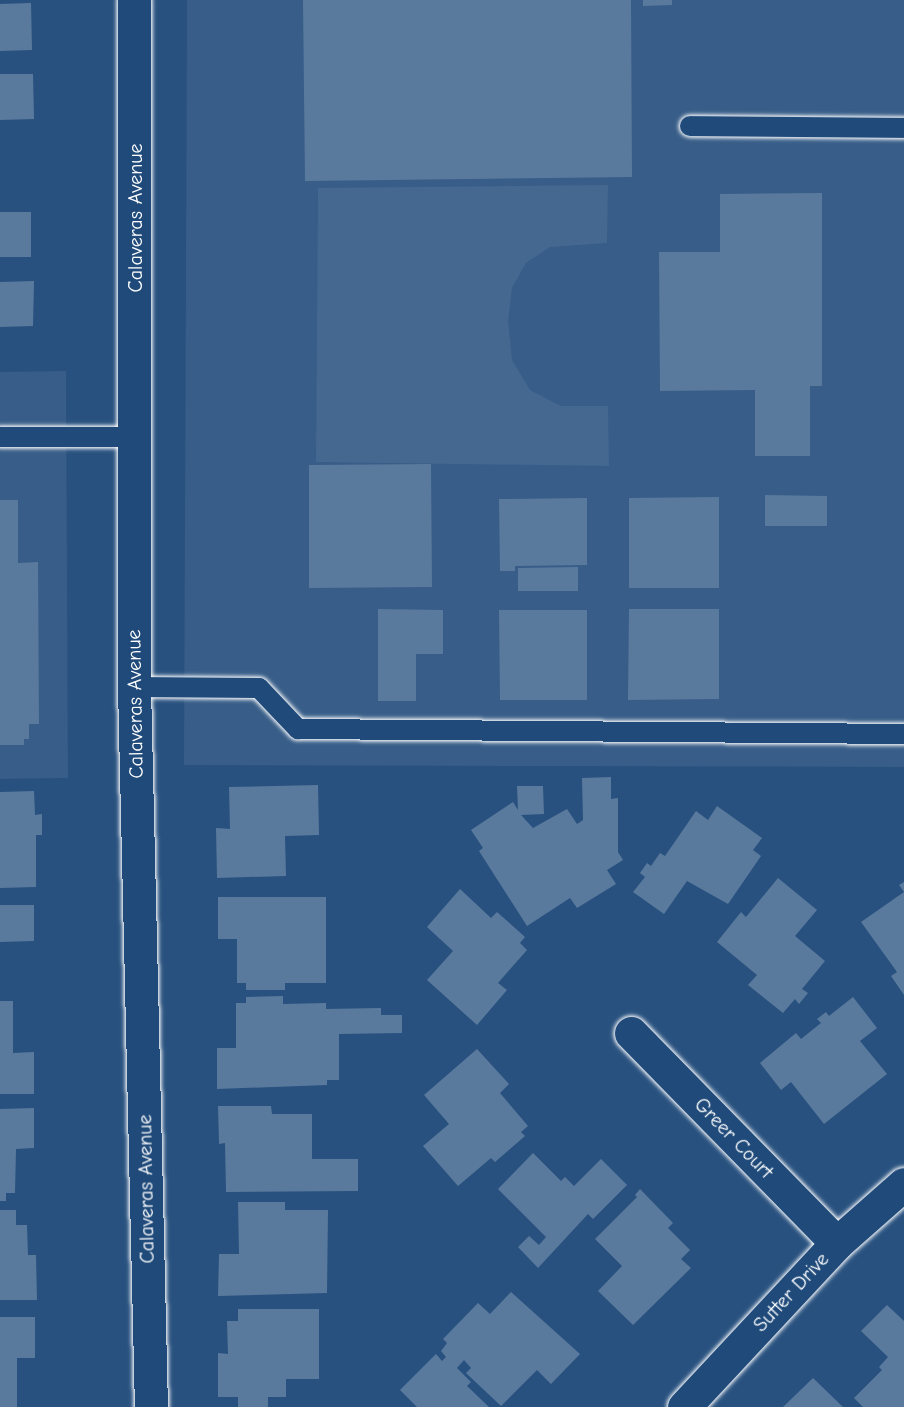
<!DOCTYPE html>
<style>
body{margin:0}
#map{position:relative;width:904px;height:1407px;overflow:hidden;background:#28517f;font-family:"Comic Neue",sans-serif}
div>[style]{position:absolute}
[style*='--x']{left:calc(var(--x)*1px);top:calc(var(--y)*1px);width:calc(var(--w)*1px);rotate:calc(var(--a)*1deg)}
.built>*{inset:0;background:#375d88}
.green>*{inset:0;background:#446890}
.building>*{inset:0;background:#5a7a9d}
.roads{filter:drop-shadow(0 0 2px #fff) drop-shadow(0 0 2px #fff)}
.lane>*{height:20px;margin:-10px;padding:0 10px;transform-origin:10px;border-radius:10px;background:#1f4a7a}
.street>*{height:33px;margin:-16.5px;padding:0 16.5px;transform-origin:16.5px;border-radius:16.5px;background:#1f4a7a}
span{translate:-50% -50%;white-space:nowrap;text-align:center;line-height:1.15;-webkit-text-stroke:6px #1f4a7a;paint-order:stroke}
.street-label{font-size:20px;color:#fff}
</style>
<div id="map">
<div class="built">
<i style="clip-path:polygon(187px 0,904px 0,904px 767px,184px 765px)"></i>
<i style="clip-path:polygon(66px 371px,68px 778px,0 779px,0 372px)"></i>
</div>
<div class="green">
<i style="clip-path:polygon(608px 185px,607px 243px,550px 247px,526px 263px,512px 288px,508px 321px,512px 360px,530px 390px,561px 406px,608px 406px,609px 466px,316px 462px,318px 188px)"></i>
</div>
<div class="building">
<i style="clip-path:polygon(303px 0,631px 0,632px 177px,305px 181px)"></i>
<i style="clip-path:polygon(643px 0,672px 0,672px 5px,643px 6px)"></i>
<i style="clip-path:polygon(31px 3px,32px 50px,0 51px,0 4px)"></i>
<i style="clip-path:polygon(0 74px,33px 74px,34px 119px,0 120px)"></i>
<i style="clip-path:polygon(822px 193px,822px 386px,810px 386px,810px 456px,755px 456px,755px 390px,660px 391px,659px 252px,720px 252px,720px 194px)"></i>
<i style="clip-path:polygon(0 212px,31px 212px,31px 257px,0 257px)"></i>
<i style="clip-path:polygon(34px 281px,33px 326px,0 327px,0 282px)"></i>
<i style="clip-path:polygon(431px 464px,432px 587px,309px 588px,309px 465px)"></i>
<i style="clip-path:polygon(765px 495px,827px 496px,827px 526px,765px 526px)"></i>
<i style="clip-path:polygon(719px 497px,719px 588px,629px 588px,629px 498px)"></i>
<i style="clip-path:polygon(587px 498px,587px 565px,515px 566px,515px 571px,500px 571px,499px 499px)"></i>
<i style="clip-path:polygon(0 500px,18px 500px,18px 563px,38px 562px,39px 724px,29px 724px,29px 739px,24px 739px,24px 745px,0 745px)"></i>
<i style="clip-path:polygon(578px 567px,578px 591px,518px 591px,518px 568px)"></i>
<i style="clip-path:polygon(378px 609px,443px 610px,443px 654px,416px 654px,416px 701px,378px 701px)"></i>
<i style="clip-path:polygon(629px 609px,719px 609px,719px 699px,628px 700px)"></i>
<i style="clip-path:polygon(499px 610px,587px 610px,587px 700px,500px 700px)"></i>
<i style="clip-path:polygon(611px 777px,611px 799px,618px 798px,618px 852px,623px 860px,607px 870px,616px 884px,577px 908px,570px 898px,527px 926px,479px 851px,483px 848px,471px 830px,513px 802px,518px 810px,517px 786px,543px 786px,544px 814px,521px 815px,533px 828px,567px 809px,577px 824px,583px 820px,582px 778px)"></i>
<i style="clip-path:polygon(318px 785px,319px 835px,285px 836px,286px 876px,217px 878px,216px 828px,230px 829px,229px 787px)"></i>
<i style="clip-path:polygon(34px 791px,35px 815px,42px 814px,42px 835px,36px 835px,36px 887px,0 888px,0 792px)"></i>
<i style="clip-path:polygon(717px 806px,762px 838px,753px 850px,761px 856px,728px 904px,687px 881px,664px 914px,633px 892px,645px 877px,640px 873px,647px 863px,651px 866px,660px 853px,665px 856px,696px 811px,708px 820px)"></i>
<i style="clip-path:polygon(778px 878px,817px 910px,795px 936px,825px 961px,802px 989px,808px 993px,799px 1004px,795px 999px,783px 1013px,748px 985px,757px 975px,717px 942px,741px 912px,746px 917px)"></i>
<i style="clip-path:polygon(904px 882px,904px 995px,891px 976px,897px 972px,861px 922px,904px 892px,899px 885px)"></i>
<i style="clip-path:polygon(460px 889px,491px 918px,497px 912px,525px 937px,520px 943px,527px 950px,498px 983px,507px 990px,477px 1025px,427px 980px,453px 951px,427px 927px)"></i>
<i style="clip-path:polygon(218px 897px,326px 897px,326px 983px,285px 983px,285px 990px,246px 990px,246px 983px,237px 983px,237px 939px,218px 939px)"></i>
<i style="clip-path:polygon(0 905px,34px 905px,34px 941px,0 942px)"></i>
<i style="clip-path:polygon(283px 996px,283px 1004px,326px 1003px,326px 1009px,381px 1008px,381px 1015px,402px 1015px,402px 1033px,339px 1034px,339px 1080px,327px 1080px,327px 1085px,217px 1089px,217px 1048px,236px 1048px,236px 1003px,246px 1003px,246px 997px)"></i>
<i style="clip-path:polygon(853px 997px,877px 1028px,860px 1041px,887px 1074px,824px 1124px,791px 1082px,781px 1090px,760px 1063px,796px 1033px,801px 1039px,821px 1023px,817px 1019px,826px 1012px,829px 1016px)"></i>
<i style="clip-path:polygon(0 1001px,13px 1001px,13px 1053px,34px 1052px,34px 1094px,0 1094px)"></i>
<i style="clip-path:polygon(477px 1049px,509px 1084px,500px 1093px,528px 1126px,521px 1132px,525px 1136px,495px 1162px,491px 1158px,458px 1186px,423px 1146px,449px 1124px,424px 1095px)"></i>
<i style="clip-path:polygon(218px 1106px,271px 1106px,272px 1114px,312px 1114px,312px 1159px,358px 1159px,358px 1191px,226px 1192px,225px 1143px,219px 1144px)"></i>
<i style="clip-path:polygon(34px 1108px,34px 1148px,16px 1149px,15px 1193px,6px 1193px,6px 1201px,0 1201px,0 1109px)"></i>
<i style="clip-path:polygon(533px 1153px,561px 1181px,565px 1177px,574px 1186px,601px 1159px,627px 1185px,593px 1219px,588px 1214px,538px 1268px,518px 1247px,529px 1236px,539px 1245px,546px 1237px,498px 1189px)"></i>
<i style="clip-path:polygon(640px 1189px,673px 1223px,668px 1228px,690px 1250px,681px 1259px,691px 1268px,633px 1325px,598px 1291px,622px 1266px,595px 1239px,637px 1197px,635px 1195px)"></i>
<i style="clip-path:polygon(238px 1202px,285px 1202px,285px 1210px,328px 1210px,327px 1293px,218px 1296px,219px 1254px,239px 1254px)"></i>
<i style="clip-path:polygon(0 1210px,16px 1210px,16px 1225px,27px 1225px,28px 1255px,36px 1255px,37px 1300px,0 1300px)"></i>
<i style="clip-path:polygon(511px 1292px,580px 1354px,551px 1384px,537px 1370px,501px 1406px,466px 1373px,471px 1368px,464px 1360px,457px 1368px,471px 1382px,467px 1386px,489px 1407px,417px 1407px,400px 1390px,436px 1354px,442px 1361px,446px 1357px,441px 1351px,447px 1343px,443px 1339px,478px 1303px,490px 1314px)"></i>
<i style="clip-path:polygon(887px 1305px,904px 1321px,904px 1407px,863px 1407px,854px 1398px,882px 1370px,879px 1367px,888px 1357px,861px 1331px)"></i>
<i style="clip-path:polygon(238px 1309px,319px 1309px,319px 1379px,286px 1379px,286px 1397px,268px 1397px,268px 1407px,238px 1407px,238px 1397px,218px 1397px,218px 1353px,228px 1354px,227px 1321px,238px 1321px)"></i>
<i style="clip-path:polygon(0 1317px,35px 1317px,35px 1358px,17px 1358px,17px 1407px,0 1407px)"></i>
<i style="clip-path:polygon(813px 1378px,843px 1407px,783px 1407px)"></i>
</div>
<div class="roads">
<div class="lane">
<i style="--x:690;--y:126;--w:214;--a:0.5"></i>
<i style="--x:0;--y:437;--w:135;--a:0"></i>
<i style="--x:134;--y:687;--w:125;--a:0.5"></i>
<i style="--x:259;--y:688;--w:57;--a:46.4"></i>
<i style="--x:298;--y:729;--w:606;--a:0.47"></i>
</div>
<div class="street">
<i style="--x:134;--y:0;--w:687;--a:90"></i>
<i style="--x:134;--y:687;--w:720;--a:88.65"></i>
<i style="--x:631;--y:1033;--w:294;--a:45.6"></i>
<i style="--x:684;--y:1407;--w:224;--a:-47"></i>
<i style="--x:837;--y:1243;--w:89;--a:-41.4"></i>
</div>
</div>
<div class="street-label">
<span style="left:135px;top:218px;rotate:-90deg">Calaveras Avenue</span>
<span style="left:135px;top:704px;rotate:-91deg">Calaveras Avenue</span>
<span style="left:734px;top:1138px;rotate:46deg">Greer Court</span>
<span style="left:146px;top:1189px;rotate:-91deg">Calaveras Avenue</span>
<span style="left:791px;top:1292px;rotate:-47deg">Sutter Drive</span>
</div>
</div>
